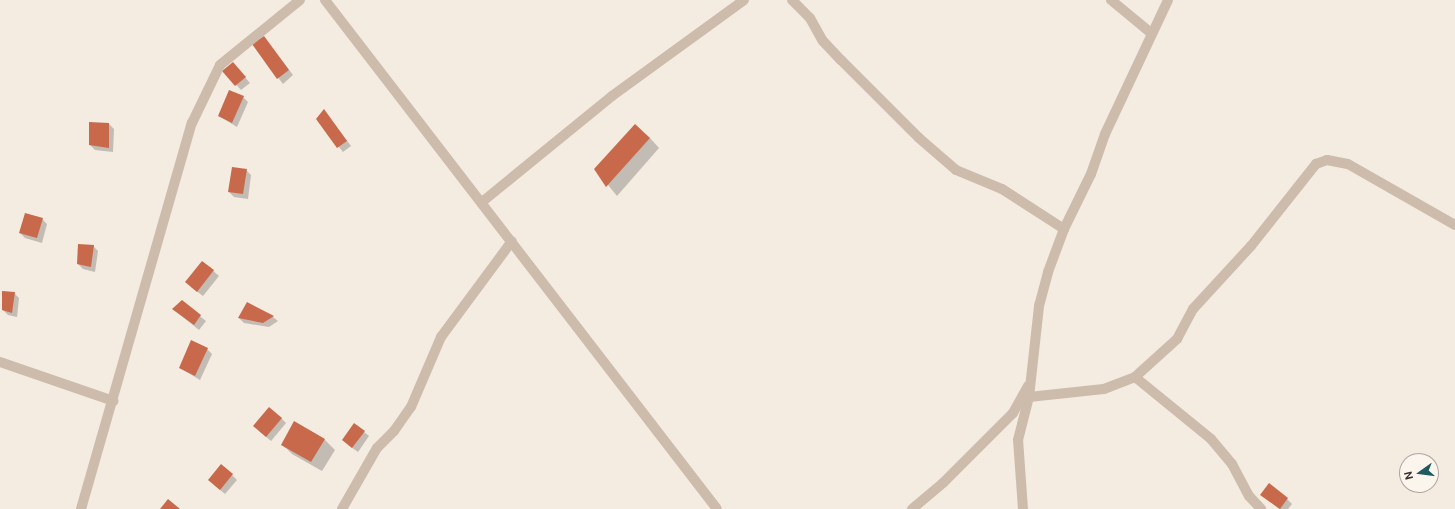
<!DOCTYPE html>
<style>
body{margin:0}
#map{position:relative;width:1455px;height:509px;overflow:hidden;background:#f4ebe1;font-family:"DM Sans",sans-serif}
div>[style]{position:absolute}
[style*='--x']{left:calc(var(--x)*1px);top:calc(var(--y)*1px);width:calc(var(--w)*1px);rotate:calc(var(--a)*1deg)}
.shadow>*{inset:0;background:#0003}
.building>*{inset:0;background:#c8694b}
.minor>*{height:10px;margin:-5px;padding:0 5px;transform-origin:5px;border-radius:5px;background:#cdbbac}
span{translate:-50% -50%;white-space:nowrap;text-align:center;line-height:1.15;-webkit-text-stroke:3px #fbf5ee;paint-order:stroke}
.north{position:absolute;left:1399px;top:453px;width:40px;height:40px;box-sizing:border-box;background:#fbf5ee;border:1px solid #aea6a0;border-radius:50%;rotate:256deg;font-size:11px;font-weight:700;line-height:16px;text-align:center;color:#3b302b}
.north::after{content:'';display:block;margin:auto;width:14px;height:18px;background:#1f5a5e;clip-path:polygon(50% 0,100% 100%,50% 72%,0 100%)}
</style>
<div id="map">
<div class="shadow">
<i style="clip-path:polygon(264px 37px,293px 75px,283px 84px,253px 45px)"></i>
<i style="clip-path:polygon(237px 68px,250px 83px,241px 90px,224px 71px)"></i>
<i style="clip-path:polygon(243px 97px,248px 102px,237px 127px,219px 116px)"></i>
<i style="clip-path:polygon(324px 110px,351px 146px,343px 152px,317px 119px)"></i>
<i style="clip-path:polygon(109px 124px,114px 129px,113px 152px,95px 150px,90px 145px)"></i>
<i style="clip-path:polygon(650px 138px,659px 148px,617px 196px,595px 169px)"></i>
<i style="clip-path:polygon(246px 170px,251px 175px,248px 199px,234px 197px,229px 192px)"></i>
<i style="clip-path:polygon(42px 219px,47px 224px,42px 243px,25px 238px,20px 233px)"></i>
<i style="clip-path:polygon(93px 246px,98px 251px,95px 272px,83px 269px,78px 264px)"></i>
<i style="clip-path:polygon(203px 262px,219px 276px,203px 296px,191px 287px)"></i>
<i style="clip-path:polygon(14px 293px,19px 298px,17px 317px,8px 315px,3px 310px)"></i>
<i style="clip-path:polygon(182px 302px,206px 321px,199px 330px,173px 309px)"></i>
<i style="clip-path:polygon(247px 304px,273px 317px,278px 321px,269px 327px,244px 323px,239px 318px)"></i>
<i style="clip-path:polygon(207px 349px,212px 354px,200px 380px,180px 368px)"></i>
<i style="clip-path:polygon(281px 418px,286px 423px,271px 441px,259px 431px)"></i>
<i style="clip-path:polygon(295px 422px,325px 440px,335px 450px,322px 471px,292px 454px,282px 444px)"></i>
<i style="clip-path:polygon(364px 432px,369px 436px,358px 452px,348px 445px)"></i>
<i style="clip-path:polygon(232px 475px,237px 480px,225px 494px,214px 485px)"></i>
<i style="clip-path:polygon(1262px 495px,1287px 499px,1292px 504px,1288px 509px,1279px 509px)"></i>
</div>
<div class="building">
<i style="clip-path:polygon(264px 36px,289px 70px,277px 79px,252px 44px)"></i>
<i style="clip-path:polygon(233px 62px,246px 77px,235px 86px,222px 71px)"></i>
<i style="clip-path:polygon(229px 90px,244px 96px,232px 123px,218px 116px)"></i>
<i style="clip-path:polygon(324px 109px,347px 141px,337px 148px,316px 119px)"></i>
<i style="clip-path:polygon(89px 122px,109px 123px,109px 148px,89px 145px)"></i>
<i style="clip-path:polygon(635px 124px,650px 138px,606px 187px,594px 169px)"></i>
<i style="clip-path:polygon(232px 167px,247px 169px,243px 194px,228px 192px)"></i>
<i style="clip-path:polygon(25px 213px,43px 218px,37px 238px,19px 233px)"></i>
<i style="clip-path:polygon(78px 244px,94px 245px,91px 267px,77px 264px)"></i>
<i style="clip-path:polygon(202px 261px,214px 270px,197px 292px,185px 282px)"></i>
<i style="clip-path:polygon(2px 291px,15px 292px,12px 313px,2px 310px)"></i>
<i style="clip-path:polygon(182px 300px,201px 315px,194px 325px,172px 309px)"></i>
<i style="clip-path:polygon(247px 302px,274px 316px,263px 323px,238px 318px)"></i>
<i style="clip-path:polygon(191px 340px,208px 348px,195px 376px,179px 368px)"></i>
<i style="clip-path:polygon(269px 407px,282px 418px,266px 437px,253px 426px)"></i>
<i style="clip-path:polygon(294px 421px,325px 439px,311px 462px,281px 445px)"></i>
<i style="clip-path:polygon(354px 423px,365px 431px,352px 448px,342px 440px)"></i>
<i style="clip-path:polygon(221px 464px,233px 474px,220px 490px,208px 480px)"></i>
<i style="clip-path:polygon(1269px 483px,1288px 498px,1280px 509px,1260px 495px)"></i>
<i style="clip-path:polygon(168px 499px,180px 509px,160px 509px)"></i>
</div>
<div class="minor">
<i style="--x:325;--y:0;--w:642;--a:52.4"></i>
<i style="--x:792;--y:0;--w:25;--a:45"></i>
<i style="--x:810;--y:18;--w:26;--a:61"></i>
<i style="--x:823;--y:41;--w:26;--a:47"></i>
<i style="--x:841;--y:60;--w:110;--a:45"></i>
<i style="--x:919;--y:138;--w:49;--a:40.9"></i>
<i style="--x:956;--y:170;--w:50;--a:22.4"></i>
<i style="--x:1002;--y:189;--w:74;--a:32.8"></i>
<i style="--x:1111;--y:0;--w:52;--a:39.5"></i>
<i style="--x:482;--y:202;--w:168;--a:-39.2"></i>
<i style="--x:612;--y:96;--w:163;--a:-36"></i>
<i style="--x:0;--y:362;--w:120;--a:19"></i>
<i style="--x:1135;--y:377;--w:98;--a:39.2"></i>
<i style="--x:1211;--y:439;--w:33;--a:50"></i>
<i style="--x:1232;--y:464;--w:36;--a:62"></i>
<i style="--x:1249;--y:496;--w:18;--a:47"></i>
<i style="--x:1029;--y:397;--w:75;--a:-6.1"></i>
<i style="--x:1104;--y:389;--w:33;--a:-21"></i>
<i style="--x:1135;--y:377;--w:57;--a:-42.1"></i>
<i style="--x:1177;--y:339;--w:34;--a:-62"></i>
<i style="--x:1193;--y:309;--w:86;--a:-47.4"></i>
<i style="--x:1251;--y:246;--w:105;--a:-51.6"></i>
<i style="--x:1316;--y:164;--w:12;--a:-20"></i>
<i style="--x:1327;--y:160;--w:21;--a:11"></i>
<i style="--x:1348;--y:164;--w:123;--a:29.7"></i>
<i style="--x:81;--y:509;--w:402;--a:-74"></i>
<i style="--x:192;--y:123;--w:64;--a:-64.2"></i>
<i style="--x:220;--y:65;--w:103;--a:-39.1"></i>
<i style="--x:342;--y:509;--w:70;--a:-60.2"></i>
<i style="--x:377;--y:448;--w:24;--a:-45"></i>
<i style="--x:394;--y:431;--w:29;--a:-55"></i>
<i style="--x:411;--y:407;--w:76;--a:-66.8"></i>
<i style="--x:441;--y:337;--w:119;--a:-53.5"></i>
<i style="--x:912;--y:509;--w:40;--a:-40"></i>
<i style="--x:943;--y:483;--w:99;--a:-45"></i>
<i style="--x:1013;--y:413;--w:31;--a:-61"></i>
<i style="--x:1023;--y:509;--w:69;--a:-94.1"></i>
<i style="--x:1018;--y:440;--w:44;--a:-75.7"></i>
<i style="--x:1029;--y:397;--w:92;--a:-83.7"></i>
<i style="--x:1039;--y:306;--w:35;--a:-75"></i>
<i style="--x:1048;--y:272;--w:46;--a:-69.6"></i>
<i style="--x:1064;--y:229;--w:61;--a:-63.9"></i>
<i style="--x:1091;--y:174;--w:42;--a:-70.7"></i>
<i style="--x:1105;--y:134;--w:148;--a:-64.8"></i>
</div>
<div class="north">N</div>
</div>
